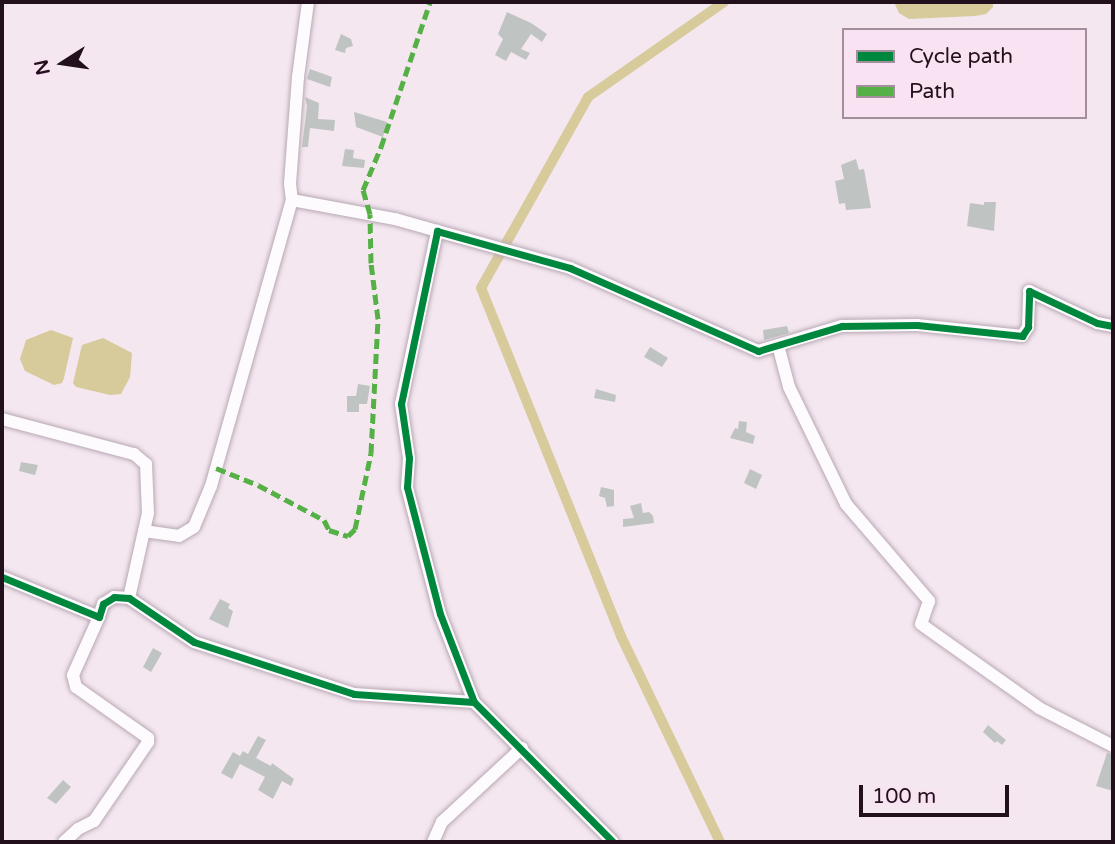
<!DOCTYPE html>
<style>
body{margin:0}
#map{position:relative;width:1115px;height:844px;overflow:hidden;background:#f4e7f0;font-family:"Varela Round",sans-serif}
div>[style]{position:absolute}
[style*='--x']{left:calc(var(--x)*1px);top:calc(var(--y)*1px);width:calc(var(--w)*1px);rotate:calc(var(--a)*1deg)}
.water>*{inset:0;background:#d7ca9b}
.canal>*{height:10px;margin:-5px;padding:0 5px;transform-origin:5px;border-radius:5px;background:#d7ca9b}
.building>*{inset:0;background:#bfc4c2}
.roads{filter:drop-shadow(0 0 2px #b8a8b3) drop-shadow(0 0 2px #b8a8b3)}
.minor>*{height:12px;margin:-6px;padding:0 6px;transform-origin:6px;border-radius:6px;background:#fdfbfd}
.quiet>*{height:5px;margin-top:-2.5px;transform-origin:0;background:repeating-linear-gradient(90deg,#55b145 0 10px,transparent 0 15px)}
.cycleway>*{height:7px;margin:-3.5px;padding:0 3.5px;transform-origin:3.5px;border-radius:3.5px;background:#00873e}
span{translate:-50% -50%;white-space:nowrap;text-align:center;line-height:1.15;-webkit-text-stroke:5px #f9e2f1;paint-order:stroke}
.frame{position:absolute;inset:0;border:4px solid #23101d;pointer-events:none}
.legend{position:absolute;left:842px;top:28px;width:245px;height:91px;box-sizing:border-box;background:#f9e2f1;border:2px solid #a38e9c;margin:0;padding:9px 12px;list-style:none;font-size:21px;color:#23101d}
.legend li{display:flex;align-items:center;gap:14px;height:35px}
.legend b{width:35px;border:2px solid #a38e9c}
.north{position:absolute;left:28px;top:28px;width:70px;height:70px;-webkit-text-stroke:5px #f9e2f1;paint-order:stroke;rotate:258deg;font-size:19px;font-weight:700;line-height:28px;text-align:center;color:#23101d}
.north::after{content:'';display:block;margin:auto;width:24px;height:32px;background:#23101d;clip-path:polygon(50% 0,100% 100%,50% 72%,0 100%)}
.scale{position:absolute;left:859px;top:785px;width:150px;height:32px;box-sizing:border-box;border:4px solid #23101d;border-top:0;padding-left:9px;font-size:21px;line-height:24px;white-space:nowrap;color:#23101d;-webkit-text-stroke:5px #f9e2f1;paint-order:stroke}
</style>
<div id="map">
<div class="water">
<i style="clip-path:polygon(894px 2px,993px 2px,993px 7px,986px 14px,975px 16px,909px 19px,899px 13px)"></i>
<i style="clip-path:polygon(51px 330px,73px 338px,64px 378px,62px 383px,54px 385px,25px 371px,20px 359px,26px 340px)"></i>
<i style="clip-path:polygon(103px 338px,132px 353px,130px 377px,121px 394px,110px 395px,76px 387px,73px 383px,82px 345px)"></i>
</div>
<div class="canal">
<i style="--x:720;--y:842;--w:229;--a:-115.7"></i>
<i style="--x:621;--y:636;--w:375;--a:-111.9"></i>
<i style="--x:481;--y:288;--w:219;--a:-60.7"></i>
<i style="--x:588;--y:97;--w:166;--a:-34.9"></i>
</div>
<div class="building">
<i style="clip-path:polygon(507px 12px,531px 23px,547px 34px,542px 42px,531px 34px,521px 49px,530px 53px,526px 60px,511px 52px,506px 61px,495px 55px,503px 39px,498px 34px)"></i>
<i style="clip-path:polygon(341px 34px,351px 39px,353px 46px,346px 48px,345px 53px,335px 50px)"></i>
<i style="clip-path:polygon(310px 69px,332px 77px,330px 87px,307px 79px)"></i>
<i style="clip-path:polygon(305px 97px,319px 103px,318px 119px,335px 120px,334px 131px,310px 128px,308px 147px,302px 147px,307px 106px)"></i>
<i style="clip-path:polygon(354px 112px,387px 122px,383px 137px,356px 127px)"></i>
<i style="clip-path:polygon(345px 149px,354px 150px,353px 158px,365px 160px,364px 168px,342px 166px)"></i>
<i style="clip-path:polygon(856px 159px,859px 170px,864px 169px,871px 208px,846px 210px,845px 203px,839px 204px,835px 181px,844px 179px,841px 165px)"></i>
<i style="clip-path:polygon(984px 202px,996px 202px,994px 231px,967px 226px,970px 203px,984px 205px)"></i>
<i style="clip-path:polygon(787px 326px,789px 333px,764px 340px,763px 330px)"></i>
<i style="clip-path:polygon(650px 347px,668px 358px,662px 367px,644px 357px)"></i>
<i style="clip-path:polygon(358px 384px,370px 386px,367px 404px,359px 404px,359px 412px,347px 412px,347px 396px,356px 396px)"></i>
<i style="clip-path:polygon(596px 389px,616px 395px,615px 402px,594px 398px)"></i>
<i style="clip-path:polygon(739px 421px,747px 422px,746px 432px,755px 436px,753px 444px,730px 438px,735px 428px,738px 429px)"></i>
<i style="clip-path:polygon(21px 462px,38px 465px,35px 475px,19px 471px)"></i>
<i style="clip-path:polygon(750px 469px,762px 475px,756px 489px,744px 483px)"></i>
<i style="clip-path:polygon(601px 487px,614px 490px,614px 506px,607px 507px,605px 498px,599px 496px)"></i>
<i style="clip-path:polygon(641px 503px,643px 513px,649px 512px,653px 516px,654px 523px,623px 527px,623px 519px,634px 518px,630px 506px)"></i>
<i style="clip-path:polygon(220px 599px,230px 604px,228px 608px,233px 611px,228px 628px,209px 619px)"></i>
<i style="clip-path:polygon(153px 648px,162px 653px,151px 672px,143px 667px)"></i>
<i style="clip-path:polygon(988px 725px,1006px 740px,1002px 745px,997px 741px,995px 743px,983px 732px)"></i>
<i style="clip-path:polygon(258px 736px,266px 740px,256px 758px,271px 766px,272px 763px,294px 779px,291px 786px,282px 781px,273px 799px,258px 790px,265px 777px,240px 764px,232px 779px,221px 773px,233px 752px,240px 756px,243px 751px,248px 754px)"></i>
<i style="clip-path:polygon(1107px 753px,1113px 755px,1113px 791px,1096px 786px)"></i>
<i style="clip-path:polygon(63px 780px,71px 787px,56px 804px,47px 798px)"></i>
</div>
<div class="roads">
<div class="minor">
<i style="--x:308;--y:2;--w:76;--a:97.6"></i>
<i style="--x:298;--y:77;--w:107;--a:94.3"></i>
<i style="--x:290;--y:184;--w:16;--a:83"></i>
<i style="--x:292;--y:200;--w:105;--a:10.5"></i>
<i style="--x:395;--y:219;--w:44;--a:15.9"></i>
<i style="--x:778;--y:345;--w:43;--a:75.3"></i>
<i style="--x:789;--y:387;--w:130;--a:64"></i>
<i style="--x:846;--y:504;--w:128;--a:49.4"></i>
<i style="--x:929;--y:601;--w:24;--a:109"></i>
<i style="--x:921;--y:624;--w:145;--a:35.4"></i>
<i style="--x:1039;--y:708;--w:83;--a:27.2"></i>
<i style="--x:2;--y:419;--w:137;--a:14.9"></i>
<i style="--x:134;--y:454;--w:16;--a:40"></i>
<i style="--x:146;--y:464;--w:49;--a:87.7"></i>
<i style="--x:148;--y:513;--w:87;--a:102.6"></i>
<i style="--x:144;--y:531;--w:35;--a:8"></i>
<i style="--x:179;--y:536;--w:17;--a:-31"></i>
<i style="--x:194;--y:527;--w:44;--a:-67.5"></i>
<i style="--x:211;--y:486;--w:297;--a:-74.2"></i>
<i style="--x:2;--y:577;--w:105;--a:22.4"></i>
<i style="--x:99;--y:617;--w:14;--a:-73"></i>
<i style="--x:103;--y:604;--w:13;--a:-32"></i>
<i style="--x:114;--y:597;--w:15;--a:4"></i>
<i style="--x:129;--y:598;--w:78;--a:34.1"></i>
<i style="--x:194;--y:642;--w:168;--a:18"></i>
<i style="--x:354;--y:694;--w:120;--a:3.8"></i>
<i style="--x:474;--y:702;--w:197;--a:45.2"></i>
<i style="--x:474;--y:702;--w:94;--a:-111.1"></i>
<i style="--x:440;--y:614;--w:131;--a:-104.6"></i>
<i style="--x:407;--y:487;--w:29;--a:-86"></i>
<i style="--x:409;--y:458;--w:55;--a:-98.4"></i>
<i style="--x:401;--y:404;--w:177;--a:-78.2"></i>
<i style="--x:437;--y:231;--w:138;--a:15.5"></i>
<i style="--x:570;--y:268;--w:206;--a:23.8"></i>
<i style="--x:758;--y:351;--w:88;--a:-16.6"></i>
<i style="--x:842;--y:326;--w:75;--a:-0.8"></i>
<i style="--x:917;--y:325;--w:106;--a:6"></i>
<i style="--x:1022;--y:336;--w:11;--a:-56"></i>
<i style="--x:1028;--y:327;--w:36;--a:-88"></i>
<i style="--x:1029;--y:291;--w:75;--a:25.2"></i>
<i style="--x:1097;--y:323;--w:16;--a:11"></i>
<i style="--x:64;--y:842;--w:19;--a:-43"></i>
<i style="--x:78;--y:829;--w:18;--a:-27"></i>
<i style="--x:94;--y:821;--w:96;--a:-55.6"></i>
<i style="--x:148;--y:742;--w:4;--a:-90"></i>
<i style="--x:148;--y:738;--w:88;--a:-144.7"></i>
<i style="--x:76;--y:687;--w:12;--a:-104"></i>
<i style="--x:73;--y:675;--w:64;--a:-65.9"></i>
<i style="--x:433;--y:842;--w:22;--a:-66"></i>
<i style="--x:442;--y:822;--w:109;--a:-42.8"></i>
</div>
</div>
<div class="quiet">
<i style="--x:216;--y:468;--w:45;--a:22"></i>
<i style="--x:258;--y:485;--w:75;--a:27.9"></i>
<i style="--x:324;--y:520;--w:11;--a:63"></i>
<i style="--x:329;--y:530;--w:20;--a:18"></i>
<i style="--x:348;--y:536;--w:10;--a:-45"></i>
<i style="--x:355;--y:529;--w:78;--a:-78.1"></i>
<i style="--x:371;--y:453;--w:134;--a:-87"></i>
<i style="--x:378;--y:319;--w:56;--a:-97.1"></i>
<i style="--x:371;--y:263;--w:49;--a:-91.2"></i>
<i style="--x:370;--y:214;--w:25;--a:-106"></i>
<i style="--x:363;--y:190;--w:47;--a:-67.3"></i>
<i style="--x:381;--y:147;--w:153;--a:-71.3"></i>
</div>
<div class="cycleway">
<i style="--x:2;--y:577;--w:105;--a:22.4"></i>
<i style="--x:99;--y:617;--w:14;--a:-73"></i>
<i style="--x:103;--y:604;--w:13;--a:-32"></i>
<i style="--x:114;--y:597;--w:15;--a:4"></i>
<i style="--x:129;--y:598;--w:78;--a:34.1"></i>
<i style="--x:194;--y:642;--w:168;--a:18"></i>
<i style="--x:354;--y:694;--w:120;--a:3.8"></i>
<i style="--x:474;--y:702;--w:197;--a:45.2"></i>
<i style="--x:474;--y:702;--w:94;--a:-111.1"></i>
<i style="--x:440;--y:614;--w:131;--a:-104.6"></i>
<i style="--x:407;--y:487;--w:29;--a:-86"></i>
<i style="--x:409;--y:458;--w:55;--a:-98.4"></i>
<i style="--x:401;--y:404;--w:177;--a:-78.2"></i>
<i style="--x:437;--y:231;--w:138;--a:15.5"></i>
<i style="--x:570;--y:268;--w:206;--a:23.8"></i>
<i style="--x:758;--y:351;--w:88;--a:-16.6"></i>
<i style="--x:842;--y:326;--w:75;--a:-0.8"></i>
<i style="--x:917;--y:325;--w:106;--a:6"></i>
<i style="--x:1022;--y:336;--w:11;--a:-56"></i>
<i style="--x:1028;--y:327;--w:36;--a:-88"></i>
<i style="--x:1029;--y:291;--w:75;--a:25.2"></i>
<i style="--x:1097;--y:323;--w:16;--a:11"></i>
</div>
<div class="frame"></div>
<ul class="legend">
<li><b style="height:9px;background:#00873e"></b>Cycle path</li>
<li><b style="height:9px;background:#55b145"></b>Path</li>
</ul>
<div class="north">N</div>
<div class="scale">100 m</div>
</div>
